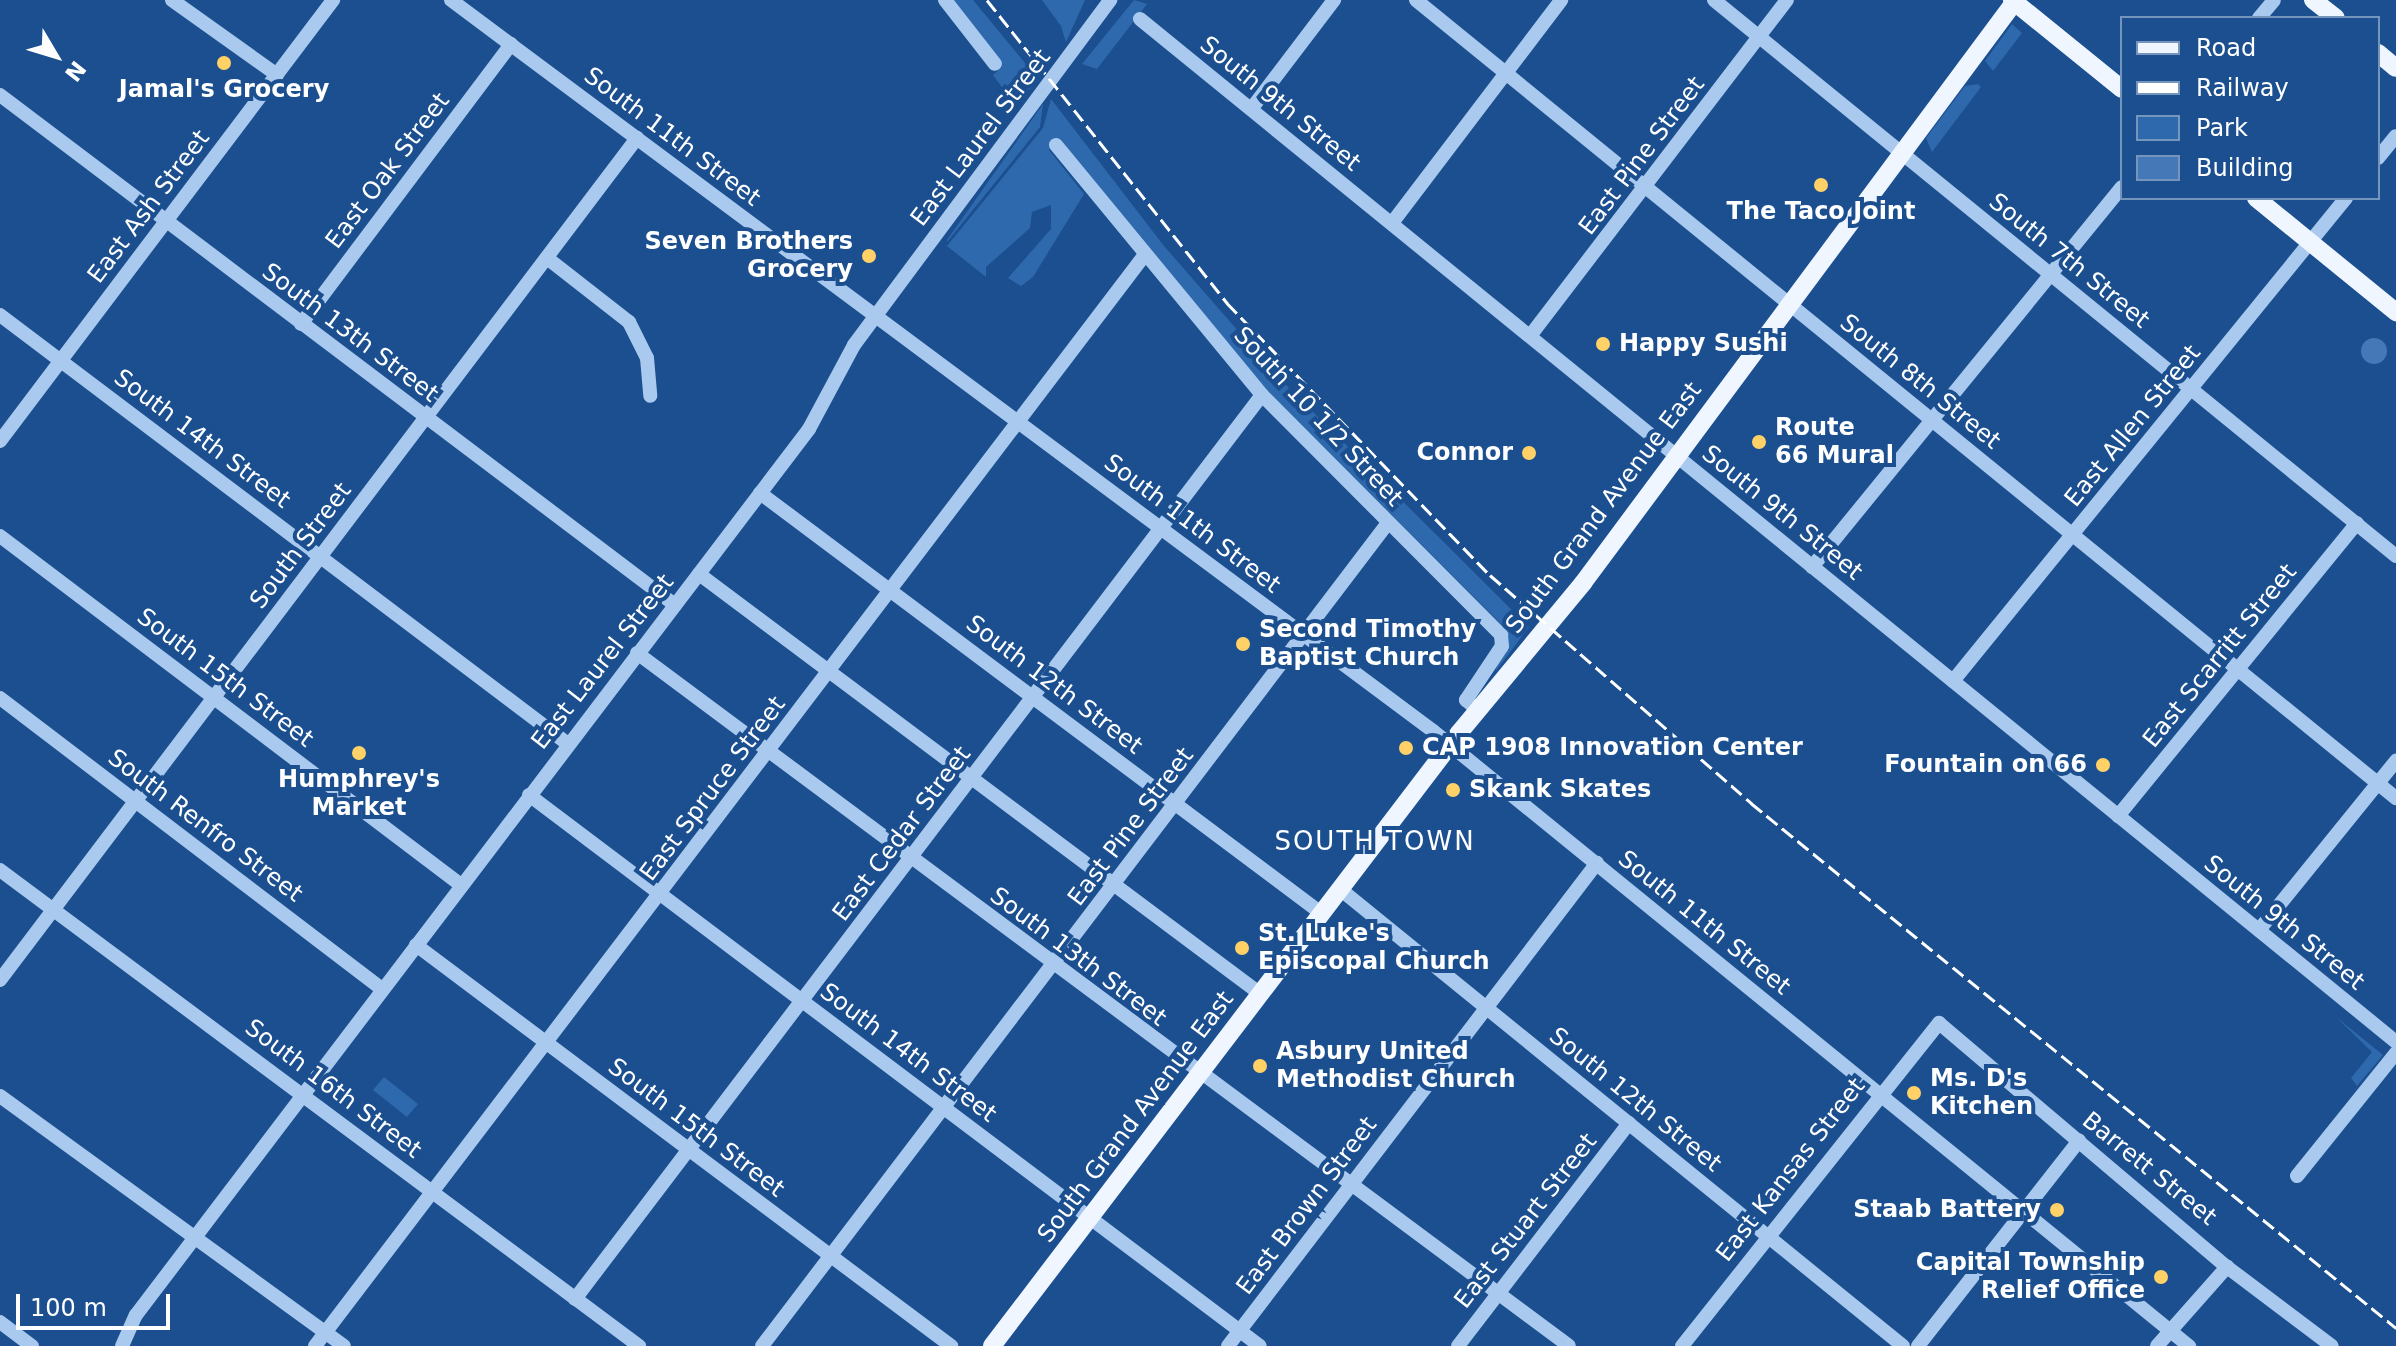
<!DOCTYPE html>
<style>
body{margin:0}
#map{position:relative;width:2396px;height:1346px;overflow:hidden;background:#1b4f8f;font-family:"DejaVu Sans",sans-serif}
div>[style]{position:absolute}
[style*='--x']{left:calc(var(--x)*1px);top:calc(var(--y)*1px);width:calc(var(--w)*1px);rotate:calc(var(--a)*1deg)}
.green>*{inset:0;background:#2e69ad}
.building>*{inset:0;background:#4478b7}
.round{border-radius:50%}
.minor>*{height:14px;margin:-7px;padding:0 7px;transform-origin:7px;border-radius:7px;background:#a9c9ee}
.major>*{height:18px;margin:-9px;padding:0 9px;transform-origin:9px;border-radius:9px;background:#f0f6ff}
.rail>*{height:3px;margin-top:-1.5px;transform-origin:0;background:repeating-linear-gradient(90deg,#fff 0 14px,transparent 0 20px)}
.dots>*{width:22px;height:22px;translate:-50% -50%;box-sizing:border-box;border:4px solid #1b4f8f;border-radius:50%}
span{translate:-50% -50%;white-space:nowrap;text-align:center;line-height:1.15;-webkit-text-stroke:8px #1b4f8f;paint-order:stroke}
.poi-label{font-size:24px;color:#fff;font-weight:700}
.right{translate:-100% -50%;text-align:right}
.left{translate:0 -50%;text-align:left}
.street-label{font-size:24px;color:#fff}
.neighbourhood-label{font-size:26px;color:#fff;letter-spacing:2px}
.legend{position:absolute;left:2120px;top:16px;width:260px;height:184px;box-sizing:border-box;background:#1b4f8f;border:2px solid #7695bc;margin:0;padding:10px 14px;list-style:none;font-size:24px;color:#fff}
.legend li{display:flex;align-items:center;gap:16px;height:40px}
.legend b{width:40px;border:2px solid #7695bc}
.north{position:absolute;left:16px;top:16px;width:80px;height:80px;-webkit-text-stroke:6px #1b4f8f;paint-order:stroke;rotate:128deg;font-size:22px;font-weight:700;line-height:32px;text-align:center;color:#fff}
.north::after{content:'';display:block;margin:auto;width:28px;height:36px;background:#fff;clip-path:polygon(50% 0,100% 100%,50% 72%,0 100%)}
.scale{position:absolute;left:16px;top:1294px;width:154px;height:36px;box-sizing:border-box;border:4px solid #fff;border-top:0;padding-left:10px;font-size:24px;line-height:28px;white-space:nowrap;color:#fff;-webkit-text-stroke:6px #1b4f8f;paint-order:stroke}
</style>
<div id="map">
<div class="green">
<i style="clip-path:polygon(951px 0,973px 0,1039px 80px,1033px 87px,1012px 101px,993px 75px,1002px 67px)"></i>
<i style="clip-path:polygon(1042px 0,1085px 0,1066px 42px,1061px 26px)"></i>
<i style="clip-path:polygon(1134px 0,1147px 4px,1097px 69px,1082px 64px)"></i>
<i style="clip-path:polygon(2012px 24px,2022px 33px,1993px 71px,1985px 61px)"></i>
<i style="clip-path:polygon(1978px 84px,1981px 87px,1932px 152px,1926px 138px,1965px 86px)"></i>
<i style="clip-path:polygon(1051px 99px,1164px 246px,1280px 379px,1529px 627px,1495px 672px,1508px 637px,1505px 628px,1271px 394px,1153px 261px,1061px 140px,1049px 150px,1084px 194px,1033px 277px,1021px 286px,1008px 278px,1051px 229px,1051px 205px,1032px 212px,1030px 228px,986px 267px,986px 277px,947px 246px,1043px 128px)"></i>
<i style="clip-path:polygon(1043px 104px,1040px 127px,947px 242px,947px 240px)"></i>
<i style="clip-path:polygon(2336px 1017px,2383px 1055px,2357px 1086px,2351px 1078px,2372px 1052px)"></i>
<i style="clip-path:polygon(384px 1077px,418px 1104px,407px 1117px,373px 1090px)"></i>
</div>
<div class="building">
<i class="round" style="left:2361px;top:338px;width:26px;height:26px"></i>
</div>
<div class="minor">
<i style="--x:172;--y:0;--w:129;--a:35.5"></i>
<i style="--x:451;--y:0;--w:1224;--a:36.66"></i>
<i style="--x:1433;--y:731;--w:975;--a:39.13"></i>
<i style="--x:945;--y:0;--w:81;--a:52"></i>
<i style="--x:1416;--y:0;--w:1264;--a:39.16"></i>
<i style="--x:1714;--y:0;--w:880;--a:39.19"></i>
<i style="--x:2259;--y:18;--w:23;--a:-50"></i>
<i style="--x:1140;--y:19;--w:1620;--a:39.16"></i>
<i style="--x:0;--y:95;--w:846;--a:37.07"></i>
<i style="--x:1252;--y:108;--w:136;--a:-52.8"></i>
<i style="--x:1056;--y:145;--w:324;--a:50.5"></i>
<i style="--x:1262;--y:395;--w:339;--a:45.1"></i>
<i style="--x:1501;--y:635;--w:11;--a:85"></i>
<i style="--x:1502;--y:646;--w:65;--a:123.7"></i>
<i style="--x:1466;--y:700;--w:16;--a:40"></i>
<i style="--x:2378;--y:158;--w:28;--a:-51"></i>
<i style="--x:1392;--y:223;--w:280;--a:-52.8"></i>
<i style="--x:547;--y:258;--w:104;--a:38"></i>
<i style="--x:629;--y:322;--w:40;--a:63.4"></i>
<i style="--x:647;--y:358;--w:38;--a:85"></i>
<i style="--x:0;--y:315;--w:712;--a:37.06"></i>
<i style="--x:301;--y:324;--w:350;--a:-53.1"></i>
<i style="--x:1530;--y:336;--w:423;--a:-52.6"></i>
<i style="--x:0;--y:441;--w:553;--a:-52.94"></i>
<i style="--x:760;--y:493;--w:701;--a:36.82"></i>
<i style="--x:0;--y:536;--w:578;--a:37.13"></i>
<i style="--x:1812;--y:567;--w:490;--a:-50.8"></i>
<i style="--x:699;--y:574;--w:699;--a:36.8"></i>
<i style="--x:637;--y:653;--w:1161;--a:36.63"></i>
<i style="--x:1953;--y:681;--w:623;--a:-50.87"></i>
<i style="--x:0;--y:698;--w:480;--a:37.3"></i>
<i style="--x:529;--y:795;--w:915;--a:37.01"></i>
<i style="--x:2118;--y:816;--w:378;--a:-50.8"></i>
<i style="--x:0;--y:870;--w:797;--a:36.68"></i>
<i style="--x:1340;--y:889;--w:725;--a:39.07"></i>
<i style="--x:2259;--y:930;--w:218;--a:-51"></i>
<i style="--x:416;--y:945;--w:669;--a:36.85"></i>
<i style="--x:0;--y:980;--w:1056;--a:-52.89"></i>
<i style="--x:0;--y:1096;--w:425;--a:36"></i>
<i style="--x:2297;--y:1176;--w:158;--a:-51.2"></i>
<i style="--x:575;--y:1299;--w:1135;--a:-52.77"></i>
<i style="--x:0;--y:1322;--w:40;--a:37"></i>
<i style="--x:122;--y:1346;--w:34;--a:-66"></i>
<i style="--x:136;--y:1315;--w:1113;--a:-52.78"></i>
<i style="--x:809;--y:429;--w:95;--a:-61.8"></i>
<i style="--x:854;--y:345;--w:430;--a:-53.4"></i>
<i style="--x:315;--y:1346;--w:1369;--a:-52.75"></i>
<i style="--x:762;--y:1346;--w:1033;--a:-52.75"></i>
<i style="--x:1228;--y:1346;--w:608;--a:-52.62"></i>
<i style="--x:1458;--y:1346;--w:281;--a:-52.5"></i>
<i style="--x:1682;--y:1346;--w:413;--a:-51.5"></i>
<i style="--x:1939;--y:1023;--w:377;--a:40.3"></i>
<i style="--x:2227;--y:1267;--w:131;--a:37"></i>
<i style="--x:1918;--y:1346;--w:261;--a:-51.9"></i>
<i style="--x:2157;--y:1346;--w:106;--a:-48.5"></i>
</div>
<div class="major">
<i style="--x:2012;--y:0;--w:141;--a:39"></i>
<i style="--x:2313;--y:0;--w:29;--a:38"></i>
<i style="--x:2378;--y:53;--w:23;--a:40"></i>
<i style="--x:2256;--y:198;--w:181;--a:39.2"></i>
<i style="--x:992;--y:1346;--w:771;--a:-52.7"></i>
<i style="--x:1459;--y:733;--w:195;--a:-50.4"></i>
<i style="--x:1583;--y:583;--w:726;--a:-53.4"></i>
</div>
<div class="rail">
<i style="--x:987;--y:0;--w:387;--a:51.6"></i>
<i style="--x:1227;--y:303;--w:378;--a:46"></i>
<i style="--x:1490;--y:575;--w:347;--a:41.1"></i>
<i style="--x:1751;--y:803;--w:832;--a:39.14"></i>
</div>
<div class="dots">
<i style="left:224px;top:63px;background:#ffd166"></i>
<i style="left:1821px;top:185px;background:#ffd166"></i>
<i style="left:869px;top:256px;background:#ffd166"></i>
<i style="left:1603px;top:344px;background:#ffd166"></i>
<i style="left:1759px;top:442px;background:#ffd166"></i>
<i style="left:1529px;top:453px;background:#ffd166"></i>
<i style="left:1243px;top:644px;background:#ffd166"></i>
<i style="left:1406px;top:748px;background:#ffd166"></i>
<i style="left:359px;top:753px;background:#ffd166"></i>
<i style="left:2103px;top:765px;background:#ffd166"></i>
<i style="left:1453px;top:790px;background:#ffd166"></i>
<i style="left:1242px;top:948px;background:#ffd166"></i>
<i style="left:1260px;top:1066px;background:#ffd166"></i>
<i style="left:1914px;top:1093px;background:#ffd166"></i>
<i style="left:2057px;top:1210px;background:#ffd166"></i>
<i style="left:2161px;top:1277px;background:#ffd166"></i>
</div>
<div class="poi-label">
<span style="left:224px;top:90px">Jamal's Grocery</span>
<span style="left:1821px;top:212px">The Taco Joint</span>
<span class="right" style="left:853px;top:256px">Seven Brothers<br>Grocery</span>
<span class="left" style="left:1619px;top:344px">Happy Sushi</span>
<span class="left" style="left:1775px;top:442px">Route<br>66 Mural</span>
<span class="right" style="left:1513px;top:453px">Connor</span>
<span class="left" style="left:1259px;top:644px">Second Timothy<br>Baptist Church</span>
<span class="left" style="left:1422px;top:748px">CAP 1908 Innovation Center</span>
<span class="right" style="left:2087px;top:765px">Fountain on 66</span>
<span style="left:359px;top:794px">Humphrey's<br>Market</span>
<span class="left" style="left:1469px;top:790px">Skank Skates</span>
<span class="left" style="left:1258px;top:948px">St. Luke's<br>Episcopal Church</span>
<span class="left" style="left:1276px;top:1066px">Asbury United<br>Methodist Church</span>
<span class="left" style="left:1930px;top:1093px">Ms. D's<br>Kitchen</span>
<span class="right" style="left:2041px;top:1210px">Staab Battery</span>
<span class="right" style="left:2145px;top:1277px">Capital Township<br>Relief Office</span>
</div>
<div class="street-label">
<span style="left:1280px;top:104px;rotate:39deg">South 9th Street</span>
<span style="left:672px;top:137px;rotate:37deg">South 11th Street</span>
<span style="left:981px;top:138px;rotate:-53deg">East Laurel Street</span>
<span style="left:1642px;top:156px;rotate:-53deg">East Pine Street</span>
<span style="left:388px;top:171px;rotate:-53deg">East Oak Street</span>
<span style="left:149px;top:207px;rotate:-53deg">East Ash Street</span>
<span style="left:2069px;top:261px;rotate:39deg">South 7th Street</span>
<span style="left:350px;top:333px;rotate:37deg">South 13th Street</span>
<span style="left:1920px;top:382px;rotate:39deg">South 8th Street</span>
<span style="left:1318px;top:417px;rotate:47deg">South 10 1/2 Street</span>
<span style="left:2133px;top:426px;rotate:-51deg">East Allen Street</span>
<span style="left:202px;top:439px;rotate:37deg">South 14th Street</span>
<span style="left:1604px;top:508px;rotate:-53deg">South Grand Avenue East</span>
<span style="left:1782px;top:513px;rotate:39deg">South 9th Street</span>
<span style="left:1192px;top:524px;rotate:37deg">South 11th Street</span>
<span style="left:301px;top:546px;rotate:-53deg">South Street</span>
<span style="left:2220px;top:656px;rotate:-51deg">East Scarritt Street</span>
<span style="left:603px;top:662px;rotate:-52deg">East Laurel Street</span>
<span style="left:225px;top:678px;rotate:37deg">South 15th Street</span>
<span style="left:1054px;top:685px;rotate:37deg">South 12th Street</span>
<span style="left:713px;top:789px;rotate:-53deg">East Spruce Street</span>
<span style="left:205px;top:826px;rotate:37deg">South Renfro Street</span>
<span style="left:1131px;top:827px;rotate:-53deg">East Pine Street</span>
<span style="left:902px;top:834px;rotate:-53deg">East Cedar Street</span>
<span style="left:1704px;top:923px;rotate:39deg">South 11th Street</span>
<span style="left:2284px;top:923px;rotate:39deg">South 9th Street</span>
<span style="left:1078px;top:957px;rotate:37deg">South 13th Street</span>
<span style="left:908px;top:1053px;rotate:37deg">South 14th Street</span>
<span style="left:333px;top:1089px;rotate:37deg">South 16th Street</span>
<span style="left:1635px;top:1100px;rotate:39deg">South 12th Street</span>
<span style="left:1136px;top:1117px;rotate:-53deg">South Grand Avenue East</span>
<span style="left:696px;top:1128px;rotate:37deg">South 15th Street</span>
<span style="left:2149px;top:1169px;rotate:39deg">Barrett Street</span>
<span style="left:1791px;top:1170px;rotate:-52deg">East Kansas Street</span>
<span style="left:1307px;top:1206px;rotate:-53deg">East Brown Street</span>
<span style="left:1526px;top:1221px;rotate:-52deg">East Stuart Street</span>
</div>
<div class="neighbourhood-label">
<span style="left:1375px;top:842px">SOUTH TOWN</span>
</div>
<ul class="legend">
<li><b style="height:10px;background:#f0f6ff"></b>Road</li>
<li><b style="height:10px;background:#fff"></b>Railway</li>
<li><b style="height:22px;background:#2e69ad"></b>Park</li>
<li><b style="height:22px;background:#4478b7"></b>Building</li>
</ul>
<div class="north">N</div>
<div class="scale">100 m</div>
</div>
